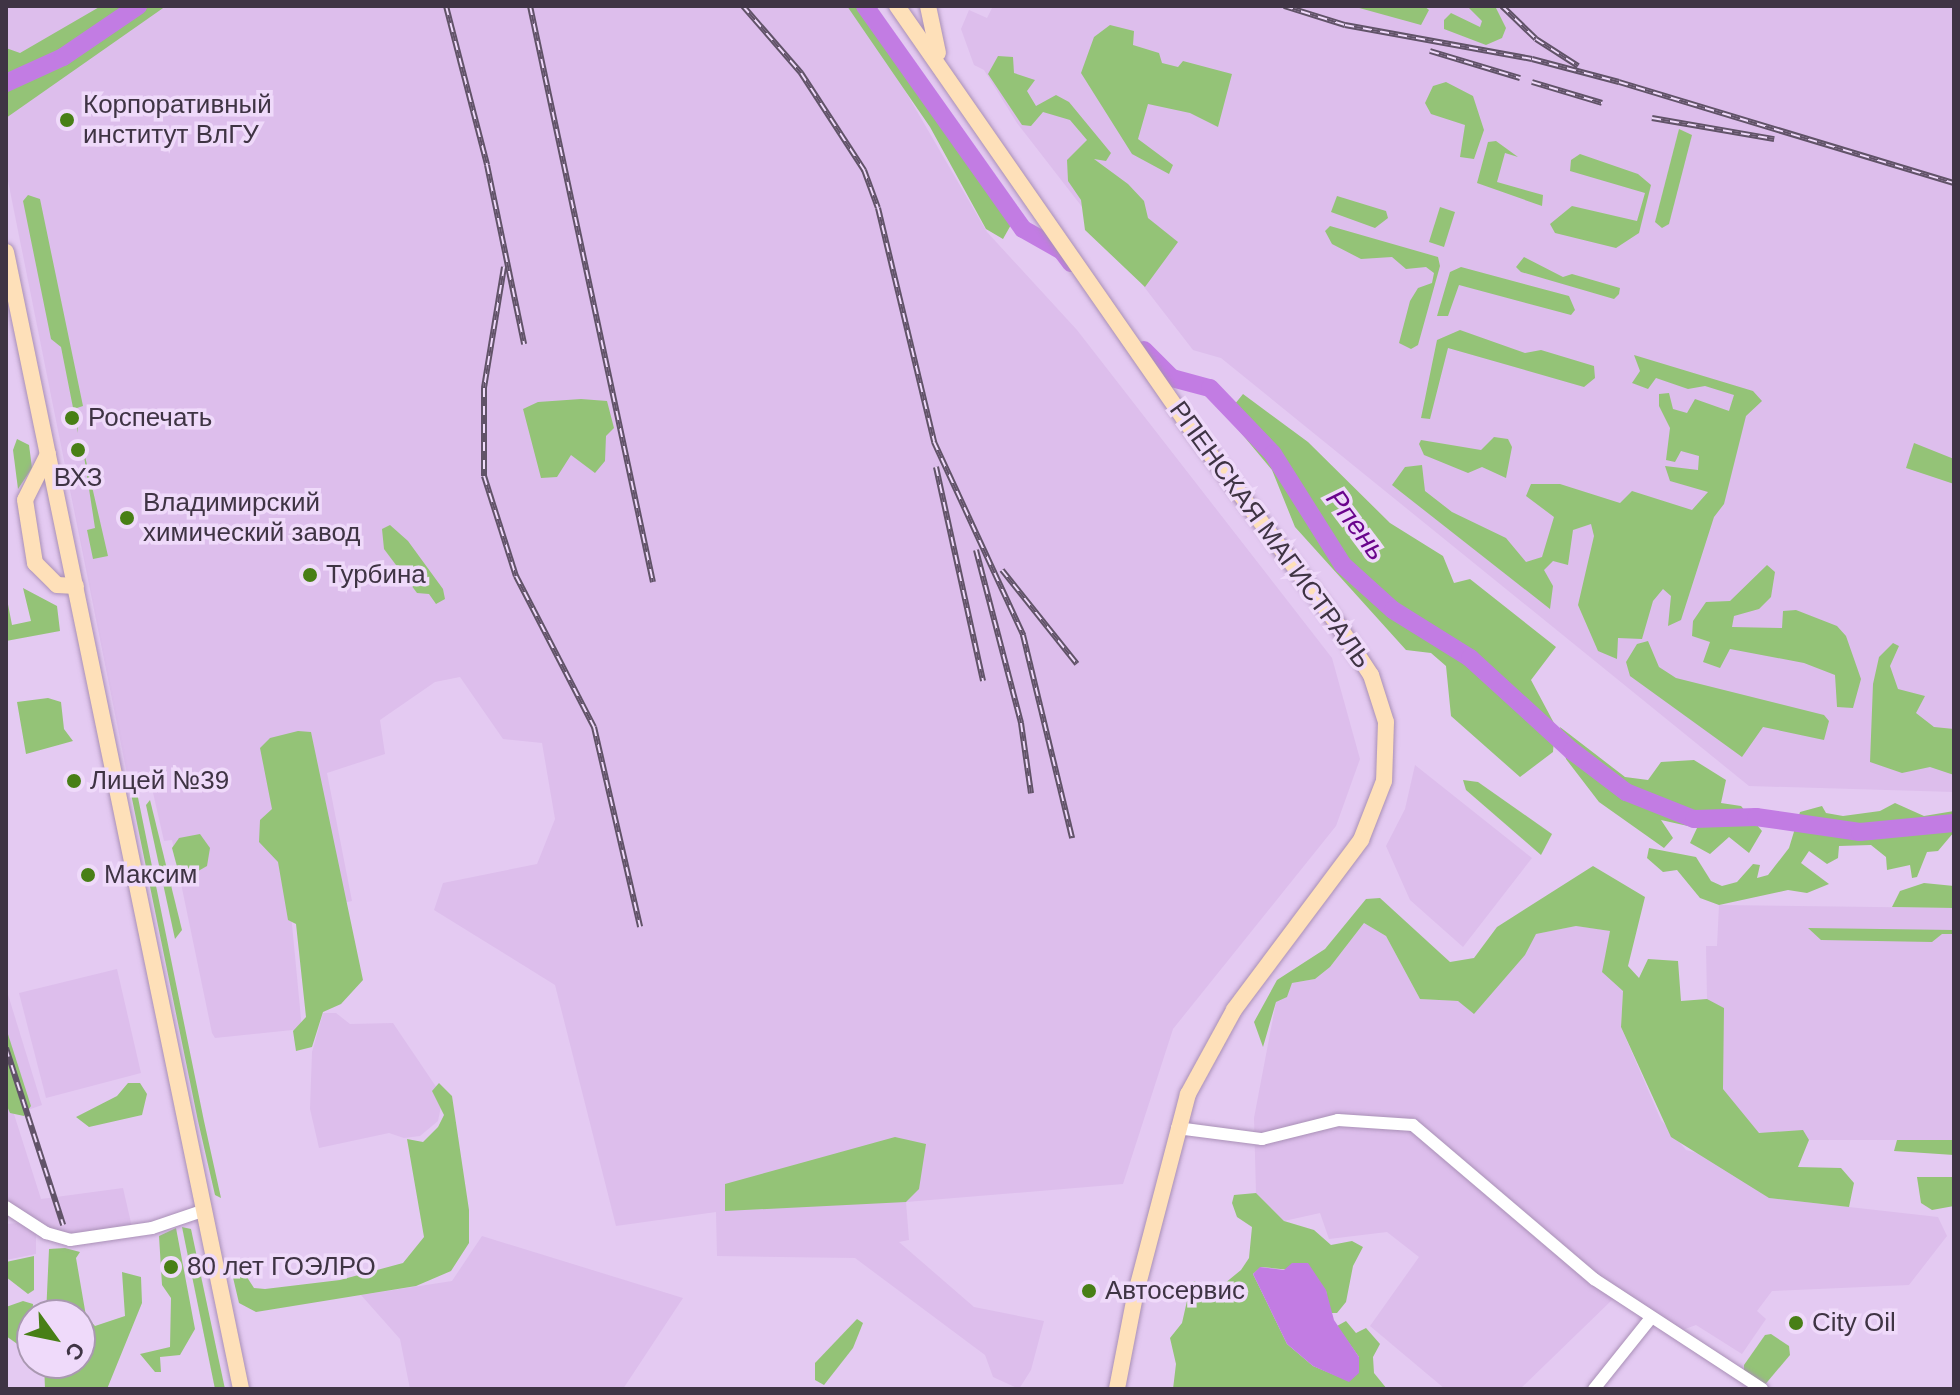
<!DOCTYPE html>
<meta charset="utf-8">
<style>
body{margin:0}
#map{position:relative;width:1960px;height:1395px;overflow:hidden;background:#e4caf2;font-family:Arial,sans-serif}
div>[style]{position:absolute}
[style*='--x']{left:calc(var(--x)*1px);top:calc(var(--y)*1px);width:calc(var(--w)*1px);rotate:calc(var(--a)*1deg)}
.built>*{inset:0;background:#ddbeec}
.green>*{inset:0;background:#94c377}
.water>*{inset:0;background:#c27ce3}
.river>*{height:18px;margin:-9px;padding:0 9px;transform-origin:9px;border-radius:9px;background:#c27ce3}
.roads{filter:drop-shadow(0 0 2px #a990b6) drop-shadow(0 0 2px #a990b6)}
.minor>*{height:12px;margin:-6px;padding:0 6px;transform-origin:6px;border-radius:6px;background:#fff}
.major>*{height:16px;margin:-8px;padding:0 8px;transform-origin:8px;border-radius:8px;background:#fee0b9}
.rail>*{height:6px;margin-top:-3px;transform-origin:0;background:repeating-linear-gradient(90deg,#efdafa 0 9px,#615368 0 18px);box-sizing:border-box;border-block:2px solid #615368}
.dots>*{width:22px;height:22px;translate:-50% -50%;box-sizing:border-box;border:4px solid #efdafa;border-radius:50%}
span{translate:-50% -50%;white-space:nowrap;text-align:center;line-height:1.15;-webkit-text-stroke:7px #efdafa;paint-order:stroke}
.poi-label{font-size:26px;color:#3f3444}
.left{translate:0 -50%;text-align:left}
.street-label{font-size:26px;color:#3f3444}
.water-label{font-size:28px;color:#6a058c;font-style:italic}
.frame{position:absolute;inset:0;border:8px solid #3f3444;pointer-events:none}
.north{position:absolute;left:16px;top:1299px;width:80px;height:80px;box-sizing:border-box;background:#efdafa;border:2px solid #a998b1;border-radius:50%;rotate:123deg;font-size:22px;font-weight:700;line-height:32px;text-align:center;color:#3f3444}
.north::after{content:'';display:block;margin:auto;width:28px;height:36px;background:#487f16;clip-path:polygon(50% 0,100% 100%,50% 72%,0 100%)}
</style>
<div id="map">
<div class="built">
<i style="clip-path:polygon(6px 6px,112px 6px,6px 71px)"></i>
<i style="clip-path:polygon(159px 6px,856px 6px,987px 232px,1077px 330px,1332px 658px,1360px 759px,1336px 826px,1173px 1029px,1123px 1184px,906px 1202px,909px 1240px,899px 1242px,974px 1307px,1044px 1321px,1031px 1370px,1019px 1389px,993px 1377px,985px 1355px,855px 1258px,717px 1256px,716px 1212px,616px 1226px,555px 985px,434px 910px,443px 883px,537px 864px,555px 819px,542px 743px,503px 739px,460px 677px,435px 682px,380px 720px,385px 754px,327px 773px,352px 901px,291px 914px,302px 1029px,215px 1038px,212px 1033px,172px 840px,164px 841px,149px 775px,128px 779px,6px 171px,6px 107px)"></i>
<i style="clip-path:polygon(993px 6px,1954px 6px,1954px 792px,1749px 786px,1221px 358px,1193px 350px,1017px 123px,984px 70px,974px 65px,961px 29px,969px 10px,987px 18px)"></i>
<i style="clip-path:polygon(1415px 765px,1532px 858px,1463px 947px,1410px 900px,1386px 846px,1405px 809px)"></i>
<i style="clip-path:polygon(1719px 905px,1954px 908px,1954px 1140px,1704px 1140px,1696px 1001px,1707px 999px,1706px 946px,1717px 946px)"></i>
<i style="clip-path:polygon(1364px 923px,1386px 936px,1420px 999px,1458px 1001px,1525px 955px,1535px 934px,1576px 926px,1611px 931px,1623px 991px,1621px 1027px,1661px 1120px,1686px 1150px,1706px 1155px,1769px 1198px,1938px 1217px,1947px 1236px,1909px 1285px,1772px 1291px,1757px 1311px,1766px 1319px,1742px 1354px,1696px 1325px,1680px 1331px,1629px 1295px,1612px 1300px,1520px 1389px,1445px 1389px,1370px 1326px,1419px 1257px,1387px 1232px,1329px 1239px,1320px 1213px,1284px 1221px,1256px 1193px,1254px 1118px,1276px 1002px,1292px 983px,1315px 979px,1330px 967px)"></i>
<i style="clip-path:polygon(117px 969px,141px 1073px,46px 1098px,19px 993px)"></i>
<i style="clip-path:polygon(6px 988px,42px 1105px,25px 1111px,6px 1054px)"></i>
<i style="clip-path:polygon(323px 1013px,336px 1013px,350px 1024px,393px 1023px,443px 1097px,438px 1121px,420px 1136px,404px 1138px,389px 1133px,319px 1148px,310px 1109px,312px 1052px)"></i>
<i style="clip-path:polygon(6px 1089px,41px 1199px,123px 1188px,132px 1227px,77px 1237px,49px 1231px,6px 1201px)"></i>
<i style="clip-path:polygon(18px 1223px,36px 1231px,36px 1254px,6px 1260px,6px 1224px)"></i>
<i style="clip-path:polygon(482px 1236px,683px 1298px,623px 1389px,410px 1389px,400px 1339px,361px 1295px,452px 1281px)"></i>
</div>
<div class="green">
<i style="clip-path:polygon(101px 6px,166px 6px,6px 118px,6px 48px,20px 53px)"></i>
<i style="clip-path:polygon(847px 6px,860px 6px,1012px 223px,1003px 239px,986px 229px,930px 127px)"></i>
<i style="clip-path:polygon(1352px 6px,1424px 6px,1429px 10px,1421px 25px)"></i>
<i style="clip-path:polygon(1467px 6px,1495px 6px,1506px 28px,1502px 38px,1486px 45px,1444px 29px,1444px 20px,1451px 13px,1480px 27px,1482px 21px)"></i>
<i style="clip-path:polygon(1110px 25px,1134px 31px,1133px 45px,1159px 53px,1162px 63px,1178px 67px,1183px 61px,1232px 74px,1218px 127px,1190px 113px,1148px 104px,1138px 139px,1173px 165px,1169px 174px,1132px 154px,1081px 73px,1094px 37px)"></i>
<i style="clip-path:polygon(998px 56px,1013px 57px,1014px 73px,1035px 80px,1027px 91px,1036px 106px,1056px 95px,1069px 102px,1111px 153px,1106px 161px,1094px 159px,1128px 184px,1144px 201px,1148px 218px,1178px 242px,1145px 287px,1085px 230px,1081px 200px,1068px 181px,1067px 160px,1087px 140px,1070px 120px,1043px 112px,1031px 126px,1022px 125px,988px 74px)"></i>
<i style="clip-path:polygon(1446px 82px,1473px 96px,1484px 130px,1474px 159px,1460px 157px,1465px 125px,1431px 114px,1425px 103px,1433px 86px)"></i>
<i style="clip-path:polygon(1679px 129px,1692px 135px,1669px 224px,1662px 228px,1655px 222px)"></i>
<i style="clip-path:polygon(1496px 141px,1518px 157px,1505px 153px,1497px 182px,1543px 195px,1542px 206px,1477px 183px,1488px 142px)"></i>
<i style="clip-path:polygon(1580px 154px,1638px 174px,1651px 185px,1639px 233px,1616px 248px,1555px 233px,1550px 224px,1572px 206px,1637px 221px,1645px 193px,1570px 171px,1571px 160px)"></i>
<i style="clip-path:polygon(28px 195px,40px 199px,83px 406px,77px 408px,78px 433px,61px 347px,51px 339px,23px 201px)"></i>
<i style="clip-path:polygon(1337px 196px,1386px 211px,1388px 218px,1375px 228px,1331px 212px)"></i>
<i style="clip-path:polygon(1440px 207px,1455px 212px,1444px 247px,1429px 242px)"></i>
<i style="clip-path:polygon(1330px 226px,1438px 257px,1440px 266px,1418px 345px,1411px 349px,1399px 343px,1410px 301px,1418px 288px,1432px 283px,1434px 273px,1426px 267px,1406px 269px,1392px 257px,1361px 259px,1332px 244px,1325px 231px)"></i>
<i style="clip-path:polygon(1524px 257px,1563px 277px,1572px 274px,1620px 288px,1619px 294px,1614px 299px,1521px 272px,1516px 267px)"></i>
<i style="clip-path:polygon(1461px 267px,1569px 296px,1575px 310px,1571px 315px,1459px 285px,1448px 316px,1437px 316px,1450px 272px)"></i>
<i style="clip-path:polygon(1460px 330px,1525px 353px,1541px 350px,1594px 366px,1595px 378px,1584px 387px,1448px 348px,1430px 419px,1421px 418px,1437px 340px)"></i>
<i style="clip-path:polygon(1634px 355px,1753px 391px,1762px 401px,1746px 416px,1724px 504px,1714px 517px,1681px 620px,1668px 626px,1671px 596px,1663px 589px,1653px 601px,1642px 639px,1618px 638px,1617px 659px,1598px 651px,1578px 605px,1594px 536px,1591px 524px,1573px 530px,1568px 565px,1553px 561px,1544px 570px,1553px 586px,1550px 609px,1392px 485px,1405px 467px,1422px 465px,1425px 491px,1452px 512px,1506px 538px,1526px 562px,1542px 557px,1554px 517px,1526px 496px,1531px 484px,1560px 484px,1620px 503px,1632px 491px,1692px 510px,1708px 492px,1670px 481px,1665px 466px,1698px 470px,1699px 456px,1681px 451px,1675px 462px,1666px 460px,1670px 428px,1659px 406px,1659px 394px,1669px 393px,1673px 409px,1687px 413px,1695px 399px,1729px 411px,1734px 395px,1705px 386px,1688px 389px,1656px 378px,1648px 389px,1632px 383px,1640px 371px)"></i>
<i style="clip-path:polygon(1243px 394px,1308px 442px,1390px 523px,1443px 556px,1454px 583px,1470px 579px,1556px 647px,1531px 680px,1555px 725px,1553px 752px,1520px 777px,1451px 716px,1446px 666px,1431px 653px,1406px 650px,1295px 527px,1272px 470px,1226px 415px)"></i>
<i style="clip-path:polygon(581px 399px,607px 401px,614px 428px,606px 436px,605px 461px,595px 473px,571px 455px,557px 477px,541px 478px,523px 409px,538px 402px)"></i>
<i style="clip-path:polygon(1494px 437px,1508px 439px,1512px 447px,1506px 478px,1482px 467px,1468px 473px,1424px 455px,1419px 444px,1421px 440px,1481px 450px)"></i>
<i style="clip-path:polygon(17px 439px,29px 445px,32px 468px,18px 489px,13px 450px)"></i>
<i style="clip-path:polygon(82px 443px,108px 556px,93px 559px,87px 530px,95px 528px)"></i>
<i style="clip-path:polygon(1914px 443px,1954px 459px,1954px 484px,1906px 468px)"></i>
<i style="clip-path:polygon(390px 525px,408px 541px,443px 589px,445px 599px,436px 604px,429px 594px,417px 593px,384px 549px,382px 529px)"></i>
<i style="clip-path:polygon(1767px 565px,1775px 572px,1771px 597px,1759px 609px,1734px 616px,1732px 627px,1782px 628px,1783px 611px,1796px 610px,1837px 626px,1846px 636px,1861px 679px,1853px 708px,1837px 707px,1835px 675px,1804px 663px,1730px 649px,1720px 668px,1703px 662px,1710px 642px,1692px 636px,1693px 621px,1706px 602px,1730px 601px)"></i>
<i style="clip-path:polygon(23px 588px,57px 606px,60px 631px,6px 641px,6px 594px,12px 625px,31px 621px)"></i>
<i style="clip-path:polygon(1648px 641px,1659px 667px,1676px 678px,1824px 715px,1829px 721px,1824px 740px,1763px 727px,1742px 757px,1630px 676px,1626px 662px,1637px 644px)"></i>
<i style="clip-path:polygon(1893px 643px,1899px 646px,1890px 666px,1898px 689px,1925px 696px,1916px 713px,1934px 727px,1954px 729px,1954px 775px,1930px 767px,1902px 773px,1870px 762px,1873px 684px,1879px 657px)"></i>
<i style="clip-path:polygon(48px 698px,61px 702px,64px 729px,73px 741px,26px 754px,17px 702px)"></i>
<i style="clip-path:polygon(1560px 727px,1625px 777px,1648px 780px,1661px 762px,1694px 760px,1726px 780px,1721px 803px,1741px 806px,1762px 831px,1749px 853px,1729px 837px,1710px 854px,1690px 843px,1697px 828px,1661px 820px,1673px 838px,1664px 848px,1599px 802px,1566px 759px)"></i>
<i style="clip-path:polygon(298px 731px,311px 732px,363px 980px,341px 1004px,323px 1012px,312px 1047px,296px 1051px,293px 1031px,306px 1017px,296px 924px,288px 920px,278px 862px,259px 842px,260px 820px,272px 809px,260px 748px,270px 738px)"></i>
<i style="clip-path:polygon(134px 778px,204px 1121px,221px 1198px,215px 1195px,198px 1121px,129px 784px)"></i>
<i style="clip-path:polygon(1463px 780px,1478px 782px,1552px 834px,1541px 855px,1466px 790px)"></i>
<i style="clip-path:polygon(150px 800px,182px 930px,175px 939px,146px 805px)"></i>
<i style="clip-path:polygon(1895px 803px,1924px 816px,1954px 811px,1954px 832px,1938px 851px,1927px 852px,1917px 877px,1912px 878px,1910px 865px,1887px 870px,1886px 857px,1871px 845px,1839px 846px,1838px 858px,1827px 864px,1809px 851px,1801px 863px,1829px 884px,1807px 893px,1788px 890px,1719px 905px,1700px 898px,1677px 870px,1663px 872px,1647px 858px,1649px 848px,1696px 857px,1711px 881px,1722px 886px,1737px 882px,1753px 864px,1760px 865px,1757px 878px,1768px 875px,1789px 848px,1800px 812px,1822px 806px,1826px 813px,1843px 816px,1880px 811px)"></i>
<i style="clip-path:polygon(200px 834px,210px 848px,207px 866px,186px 878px,179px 874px,172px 848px,179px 838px)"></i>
<i style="clip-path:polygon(1593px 866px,1645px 897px,1628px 966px,1639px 978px,1648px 959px,1678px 961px,1681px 1001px,1707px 999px,1724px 1008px,1723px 1089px,1759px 1133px,1803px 1130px,1809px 1140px,1798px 1167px,1841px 1168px,1854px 1183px,1849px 1207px,1769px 1198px,1671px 1137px,1621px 1027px,1623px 991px,1602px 972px,1610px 931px,1576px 926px,1536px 934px,1525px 955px,1474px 1014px,1458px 1001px,1420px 999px,1386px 936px,1364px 923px,1330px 967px,1315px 979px,1292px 983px,1287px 997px,1276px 1002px,1263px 1047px,1254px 1022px,1277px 980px,1325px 949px,1366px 899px,1380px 898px,1450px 962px,1474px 958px,1497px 927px)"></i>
<i style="clip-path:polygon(1924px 883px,1954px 886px,1954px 908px,1892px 907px,1900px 891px)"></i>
<i style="clip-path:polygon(1808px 928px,1954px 930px,1954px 934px,1942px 934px,1932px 942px,1821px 940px)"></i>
<i style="clip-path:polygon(6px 1028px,31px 1106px,24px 1116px,10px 1113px,6px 1104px)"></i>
<i style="clip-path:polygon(128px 1083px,140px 1083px,147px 1094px,142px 1115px,89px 1127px,76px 1117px,117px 1096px)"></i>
<i style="clip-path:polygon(439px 1083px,452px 1096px,469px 1210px,469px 1243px,451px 1271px,416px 1286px,256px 1312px,239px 1303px,231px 1269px,241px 1268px,254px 1288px,265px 1289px,340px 1280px,403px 1263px,424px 1237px,407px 1139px,423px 1142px,438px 1127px,444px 1115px,432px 1091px)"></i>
<i style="clip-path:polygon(895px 1137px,926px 1144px,919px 1189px,906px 1202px,725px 1211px,725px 1184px)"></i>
<i style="clip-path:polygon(1897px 1140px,1954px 1140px,1954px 1155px,1894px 1151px)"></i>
<i style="clip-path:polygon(1917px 1177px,1954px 1177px,1954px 1206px,1932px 1210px,1921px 1203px)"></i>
<i style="clip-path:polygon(1256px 1193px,1284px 1221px,1314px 1230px,1331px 1245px,1352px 1241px,1363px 1247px,1353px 1266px,1346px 1302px,1337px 1313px,1330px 1313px,1326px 1291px,1312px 1272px,1261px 1267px,1253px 1274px,1287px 1344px,1313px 1366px,1349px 1381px,1359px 1357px,1337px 1326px,1346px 1321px,1356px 1333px,1366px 1328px,1380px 1344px,1373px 1357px,1374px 1373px,1387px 1389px,1173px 1389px,1176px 1364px,1170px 1338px,1182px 1323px,1191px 1283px,1195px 1281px,1202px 1292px,1219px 1288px,1241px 1270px,1249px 1258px,1252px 1227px,1237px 1217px,1232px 1203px,1234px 1195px)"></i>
<i style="clip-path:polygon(182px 1227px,191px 1229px,225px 1389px,215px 1389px)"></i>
<i style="clip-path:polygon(176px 1228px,195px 1329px,180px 1355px,160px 1357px,161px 1372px,155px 1372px,140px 1354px,170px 1347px,171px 1298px,162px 1285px,159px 1236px)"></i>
<i style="clip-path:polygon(65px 1248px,80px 1252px,76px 1258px,86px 1316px,95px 1326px,125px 1316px,122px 1272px,141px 1277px,142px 1303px,107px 1389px,45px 1389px,44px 1363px,80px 1363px,80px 1315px,46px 1315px,49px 1249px)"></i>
<i style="clip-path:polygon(34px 1256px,34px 1290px,28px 1294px,6px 1277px,6px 1262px)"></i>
<i style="clip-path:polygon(23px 1301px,33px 1304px,30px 1345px,23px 1348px,6px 1336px,6px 1307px)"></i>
<i style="clip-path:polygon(857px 1319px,863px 1323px,853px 1348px,824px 1385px,815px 1380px,815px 1363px)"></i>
<i style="clip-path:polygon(1771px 1334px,1789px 1346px,1790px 1355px,1763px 1387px,1744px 1375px,1744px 1365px,1765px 1335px)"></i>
</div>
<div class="water">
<i style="clip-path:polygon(1292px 1263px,1308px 1263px,1326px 1290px,1334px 1320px,1359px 1357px,1359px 1373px,1349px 1382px,1313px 1366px,1287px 1344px,1253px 1274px,1260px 1267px,1284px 1270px)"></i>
</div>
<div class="river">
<i style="--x:865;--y:6;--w:273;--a:54.7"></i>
<i style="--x:1023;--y:229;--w:45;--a:29.4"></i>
<i style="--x:1062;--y:251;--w:15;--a:53"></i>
<i style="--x:6;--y:83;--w:63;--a:-24.5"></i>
<i style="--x:63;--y:57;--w:91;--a:-34.2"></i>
<i style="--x:1144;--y:350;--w:40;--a:45"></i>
<i style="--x:1172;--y:378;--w:39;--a:15"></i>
<i style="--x:1210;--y:388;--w:91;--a:46.3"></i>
<i style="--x:1273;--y:454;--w:131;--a:57.8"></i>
<i style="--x:1343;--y:565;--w:67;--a:42"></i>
<i style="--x:1393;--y:610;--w:91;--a:31.9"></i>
<i style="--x:1470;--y:658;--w:138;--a:42.4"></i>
<i style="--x:1572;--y:751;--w:68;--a:37.2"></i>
<i style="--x:1626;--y:792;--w:73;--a:21.7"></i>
<i style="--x:1694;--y:819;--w:62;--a:-1.8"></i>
<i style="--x:1756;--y:817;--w:105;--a:8.2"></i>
<i style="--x:1860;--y:832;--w:94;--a:-5.5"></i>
</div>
<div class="roads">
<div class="minor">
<i style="--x:1177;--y:1128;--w:86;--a:7.4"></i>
<i style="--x:1262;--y:1139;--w:78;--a:-14"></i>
<i style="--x:1338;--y:1120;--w:75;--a:3.8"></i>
<i style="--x:1413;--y:1125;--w:238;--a:40.4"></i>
<i style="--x:1594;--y:1279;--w:201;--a:33.2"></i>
<i style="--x:6;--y:1207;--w:48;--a:33"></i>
<i style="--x:46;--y:1233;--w:25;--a:16"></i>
<i style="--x:70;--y:1240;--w:83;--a:-8.3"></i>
<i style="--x:152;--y:1228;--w:56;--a:-18.8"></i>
<i style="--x:1594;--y:1389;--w:90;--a:-51.3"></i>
</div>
<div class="major">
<i style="--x:897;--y:6;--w:503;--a:55.2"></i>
<i style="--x:1184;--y:419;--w:257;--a:53.2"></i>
<i style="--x:1338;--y:625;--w:60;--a:56.6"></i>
<i style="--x:1371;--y:675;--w:49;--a:72.3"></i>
<i style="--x:1386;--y:722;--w:59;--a:91.9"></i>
<i style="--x:1384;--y:781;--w:63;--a:111.3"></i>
<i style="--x:1361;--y:840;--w:212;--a:126.8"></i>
<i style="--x:1234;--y:1010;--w:96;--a:118.7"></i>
<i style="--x:1188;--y:1094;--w:209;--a:104.7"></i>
<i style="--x:1135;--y:1296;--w:95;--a:101"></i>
<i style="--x:928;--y:6;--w:48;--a:78"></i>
<i style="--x:6;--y:252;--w:1161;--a:78.32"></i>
<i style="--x:48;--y:454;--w:51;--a:116.6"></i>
<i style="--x:25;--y:500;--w:64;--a:81"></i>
<i style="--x:35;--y:563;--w:31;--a:45"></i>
<i style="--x:57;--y:585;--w:19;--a:3"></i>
</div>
</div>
<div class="rail">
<i style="--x:446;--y:6;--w:164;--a:75.5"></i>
<i style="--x:487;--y:165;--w:183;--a:78.3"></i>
<i style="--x:530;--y:6;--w:589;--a:77.95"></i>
<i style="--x:743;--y:6;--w:89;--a:49.1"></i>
<i style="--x:801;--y:73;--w:116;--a:57"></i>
<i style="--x:864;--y:170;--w:40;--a:69.8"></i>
<i style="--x:878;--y:208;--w:241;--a:76.5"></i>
<i style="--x:934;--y:442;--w:213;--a:65.2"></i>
<i style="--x:1023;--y:635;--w:209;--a:76.4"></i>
<i style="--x:1284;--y:6;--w:64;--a:17.3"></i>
<i style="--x:1345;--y:25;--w:190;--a:10.3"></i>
<i style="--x:1532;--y:59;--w:90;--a:14.8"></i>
<i style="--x:1619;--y:82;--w:350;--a:16.8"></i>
<i style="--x:1502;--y:6;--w:47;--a:44.1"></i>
<i style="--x:1536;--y:39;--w:50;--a:32.7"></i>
<i style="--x:1430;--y:51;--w:94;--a:16.7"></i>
<i style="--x:1532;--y:82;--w:73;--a:16.7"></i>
<i style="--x:1652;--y:118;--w:124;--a:9.8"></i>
<i style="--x:504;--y:267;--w:123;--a:99.4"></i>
<i style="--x:484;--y:388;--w:88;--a:90"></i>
<i style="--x:484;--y:476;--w:105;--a:72.3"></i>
<i style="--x:516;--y:576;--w:170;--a:62.7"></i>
<i style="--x:594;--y:727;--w:205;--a:77"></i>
<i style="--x:936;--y:467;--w:219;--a:77.6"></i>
<i style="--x:976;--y:550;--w:179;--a:75.4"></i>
<i style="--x:1021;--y:723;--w:71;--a:81.9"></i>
<i style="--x:1002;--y:570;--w:120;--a:51.4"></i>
<i style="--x:6;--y:1048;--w:186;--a:72.1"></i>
</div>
<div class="dots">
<i style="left:67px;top:120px;background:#487f16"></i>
<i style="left:72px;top:418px;background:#487f16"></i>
<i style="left:78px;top:450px;background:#487f16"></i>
<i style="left:127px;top:518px;background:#487f16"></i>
<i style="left:310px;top:575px;background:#487f16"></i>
<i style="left:74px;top:781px;background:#487f16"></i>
<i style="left:88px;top:875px;background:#487f16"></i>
<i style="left:171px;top:1267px;background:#487f16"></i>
<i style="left:1089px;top:1291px;background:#487f16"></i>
<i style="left:1796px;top:1323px;background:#487f16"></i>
</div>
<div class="poi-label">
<span class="left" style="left:83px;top:120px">Корпоративный<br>институт ВлГУ</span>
<span class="left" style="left:88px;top:418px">Роспечать</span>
<span style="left:78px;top:478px">ВХЗ</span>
<span class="left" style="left:143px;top:518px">Владимирский<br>химический завод</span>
<span class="left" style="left:326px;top:575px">Турбина</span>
<span class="left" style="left:90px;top:781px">Лицей №39</span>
<span class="left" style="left:104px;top:875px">Максим</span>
<span class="left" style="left:187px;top:1267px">80 лет ГОЭЛРО</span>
<span class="left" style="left:1105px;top:1291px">Автосервис</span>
<span class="left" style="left:1812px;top:1323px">City Oil</span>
</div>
<div class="street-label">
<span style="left:1270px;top:535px;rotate:54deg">РПЕНСКАЯ МАГИСТРАЛЬ</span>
</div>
<div class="water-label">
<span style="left:1356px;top:525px;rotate:53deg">Рпень</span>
</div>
<div class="frame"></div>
<div class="north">С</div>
</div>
